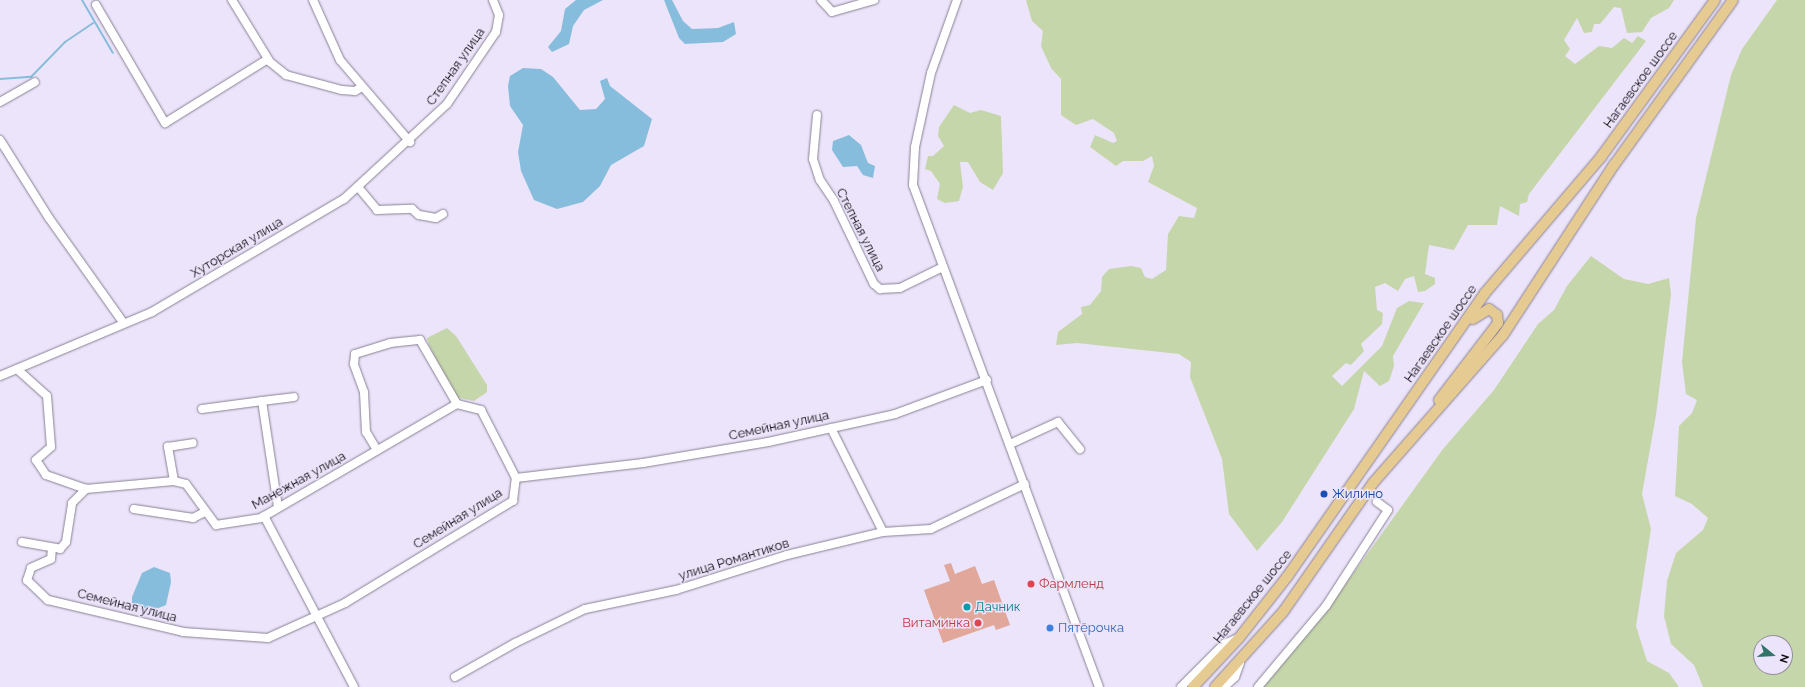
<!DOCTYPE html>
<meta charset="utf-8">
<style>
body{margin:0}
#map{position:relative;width:1805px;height:687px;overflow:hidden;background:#ece4fa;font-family:Raleway,sans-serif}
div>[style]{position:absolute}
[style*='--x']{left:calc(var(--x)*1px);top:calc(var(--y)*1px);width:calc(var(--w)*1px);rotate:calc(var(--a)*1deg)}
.green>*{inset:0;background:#c5d6aa}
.water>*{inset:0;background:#87bddc}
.stream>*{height:2px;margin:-1px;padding:0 1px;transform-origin:1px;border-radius:1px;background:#87bddc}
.building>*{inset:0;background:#e1a79b}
.roads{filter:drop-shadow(0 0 1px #898195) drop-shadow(0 0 1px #898195)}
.minor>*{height:8px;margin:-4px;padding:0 4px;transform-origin:4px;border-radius:4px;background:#fff}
.major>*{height:10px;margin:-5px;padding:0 5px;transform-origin:5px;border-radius:5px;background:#e5ca91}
.dots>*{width:11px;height:11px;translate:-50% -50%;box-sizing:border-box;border:2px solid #ece4fa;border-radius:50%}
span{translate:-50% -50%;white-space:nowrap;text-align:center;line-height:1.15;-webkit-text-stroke:3px #ece4fa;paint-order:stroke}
.street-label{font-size:13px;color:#100d14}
.transit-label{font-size:13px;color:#164399}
.left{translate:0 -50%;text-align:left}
.health-label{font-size:13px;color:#be3a42}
.right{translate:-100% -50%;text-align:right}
.culture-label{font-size:13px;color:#0d838f}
.shop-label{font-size:13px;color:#366cbe}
.north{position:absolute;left:1753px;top:635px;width:40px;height:40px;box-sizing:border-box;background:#ece4fa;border:1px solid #948e9e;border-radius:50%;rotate:108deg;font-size:11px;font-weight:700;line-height:16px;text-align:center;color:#100d14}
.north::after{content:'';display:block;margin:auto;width:14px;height:18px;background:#30756a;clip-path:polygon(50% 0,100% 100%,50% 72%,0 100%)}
</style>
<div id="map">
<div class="green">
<i style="clip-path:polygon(1026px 0,1674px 0,1669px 8px,1651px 18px,1642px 32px,1627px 33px,1621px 8px,1614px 7px,1600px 24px,1594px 24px,1592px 32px,1584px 33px,1577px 18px,1564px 40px,1570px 49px,1565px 56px,1575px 64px,1599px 46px,1612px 48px,1624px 38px,1632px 43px,1638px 36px,1646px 41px,1529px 194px,1527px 202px,1520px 204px,1519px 216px,1500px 206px,1497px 225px,1468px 225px,1454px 250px,1429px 245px,1425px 274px,1435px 278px,1435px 284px,1425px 291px,1418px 292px,1414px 276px,1405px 279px,1398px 291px,1385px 283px,1375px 287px,1377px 310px,1383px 313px,1382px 324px,1361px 344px,1364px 351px,1351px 365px,1346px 363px,1332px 376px,1342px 386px,1382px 346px,1397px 308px,1409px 301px,1424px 303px,1393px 356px,1394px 366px,1389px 381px,1380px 386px,1364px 371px,1354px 409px,1282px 522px,1257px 551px,1229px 514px,1222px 459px,1190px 377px,1191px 362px,1179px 354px,1077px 343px,1056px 345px,1058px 332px,1082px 314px,1081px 307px,1090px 305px,1101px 291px,1102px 277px,1109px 269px,1131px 266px,1141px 268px,1145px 277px,1152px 279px,1166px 270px,1168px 234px,1179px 216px,1194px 218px,1197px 208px,1148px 182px,1154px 166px,1152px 156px,1143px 161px,1123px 161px,1116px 166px,1090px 147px,1095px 135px,1113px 143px,1117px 141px,1114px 133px,1093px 119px,1076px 125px,1061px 115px,1061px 79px,1051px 68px,1041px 46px,1043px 31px,1032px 21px)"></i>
<i style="clip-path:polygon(evenodd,1777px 0,1805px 0,1805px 687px,1703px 687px,1694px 665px,1671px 644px,1664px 616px,1667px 581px,1676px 553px,1703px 530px,1708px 518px,1692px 504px,1675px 496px,1679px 426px,1692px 413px,1697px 400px,1686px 394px,1682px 362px,1696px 218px,1731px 75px,1742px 49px,1777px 0,1761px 643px,1785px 643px,1785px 667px,1761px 667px,1761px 643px)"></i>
<i style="clip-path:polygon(954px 105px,970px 113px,981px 110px,1001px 116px,1003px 173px,993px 190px,980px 182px,968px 162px,960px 162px,963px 187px,959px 201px,945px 203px,937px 199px,940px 184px,931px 171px,925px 169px,928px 156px,933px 156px,944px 146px,938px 136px,939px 127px)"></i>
<i style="clip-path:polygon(1591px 256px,1624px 279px,1648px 284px,1669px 278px,1671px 294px,1656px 415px,1642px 494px,1651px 529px,1636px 626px,1647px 661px,1669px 673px,1679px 687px,1261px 687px,1326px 611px,1443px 449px,1494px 390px,1538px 324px,1554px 310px,1567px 286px)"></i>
<i style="clip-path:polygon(447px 328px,456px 336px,487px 385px,487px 392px,474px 401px,455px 397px,429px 345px,427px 338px)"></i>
</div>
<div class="water">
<i style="clip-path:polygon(576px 0,603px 0,584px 10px,573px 26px,569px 44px,552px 52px,548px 47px,561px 31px,565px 9px)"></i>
<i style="clip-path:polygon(664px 0,672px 0,683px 21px,692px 29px,718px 28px,734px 22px,736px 34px,723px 42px,685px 44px,679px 38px)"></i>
<i style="clip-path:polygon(523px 68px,541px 69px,553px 77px,580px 110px,596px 109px,605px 99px,600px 81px,607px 78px,610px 86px,652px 119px,644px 146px,611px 165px,600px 186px,583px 202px,557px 209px,534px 200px,521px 171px,518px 152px,523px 125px,510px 106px,508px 86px,510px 76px)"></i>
<i style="clip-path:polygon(849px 135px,861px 145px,868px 163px,875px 166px,873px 178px,863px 175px,857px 166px,843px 167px,832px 150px,833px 141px)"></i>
<i style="clip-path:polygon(154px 567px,170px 573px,171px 582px,166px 605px,151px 611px,132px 603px,132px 597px,142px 573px)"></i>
</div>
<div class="stream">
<i style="--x:82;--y:0;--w:61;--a:59.7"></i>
<i style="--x:0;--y:79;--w:31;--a:-4"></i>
<i style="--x:31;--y:77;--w:49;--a:-45.8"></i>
<i style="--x:65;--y:42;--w:34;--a:-34"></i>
</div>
<div class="building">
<i style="clip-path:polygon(951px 563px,955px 574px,975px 566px,982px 584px,994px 580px,1010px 625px,996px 630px,994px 625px,943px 643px,924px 590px,950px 581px,944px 565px)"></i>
</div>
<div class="roads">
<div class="minor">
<i style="--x:232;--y:0;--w:73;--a:58.5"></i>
<i style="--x:270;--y:62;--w:21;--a:39"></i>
<i style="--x:286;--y:75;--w:58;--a:15"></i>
<i style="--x:342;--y:90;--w:13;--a:4"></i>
<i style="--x:355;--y:91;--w:8;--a:-30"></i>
<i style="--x:313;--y:0;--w:66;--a:65.8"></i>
<i style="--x:340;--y:60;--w:108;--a:49.5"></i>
<i style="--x:821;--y:0;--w:16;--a:47"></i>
<i style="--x:832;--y:12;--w:44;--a:-15.9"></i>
<i style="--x:957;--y:0;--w:77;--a:109.6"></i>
<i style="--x:931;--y:73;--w:76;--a:102.2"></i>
<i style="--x:915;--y:147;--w:38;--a:93"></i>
<i style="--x:913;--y:185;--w:535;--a:69.67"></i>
<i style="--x:96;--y:5;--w:137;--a:59.7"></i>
<i style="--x:165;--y:123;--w:121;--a:-31.9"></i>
<i style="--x:0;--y:102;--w:40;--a:-29.7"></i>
<i style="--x:817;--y:115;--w:44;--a:95.2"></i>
<i style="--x:813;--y:159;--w:22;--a:72"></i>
<i style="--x:820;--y:180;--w:25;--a:56"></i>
<i style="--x:834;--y:201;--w:92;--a:64.3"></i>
<i style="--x:874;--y:284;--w:8;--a:40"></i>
<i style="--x:880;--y:289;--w:20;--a:-3"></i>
<i style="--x:900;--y:288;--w:48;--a:-26"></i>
<i style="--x:0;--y:140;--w:92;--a:57.9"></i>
<i style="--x:49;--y:218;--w:128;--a:54.6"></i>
<i style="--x:358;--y:187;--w:30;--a:50"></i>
<i style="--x:377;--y:210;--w:35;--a:-2"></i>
<i style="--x:412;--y:209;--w:9;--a:41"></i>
<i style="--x:419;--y:215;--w:17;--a:10"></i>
<i style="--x:436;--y:218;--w:8;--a:-30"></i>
<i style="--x:17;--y:369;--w:40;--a:42"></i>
<i style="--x:47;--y:396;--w:51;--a:85.5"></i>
<i style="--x:51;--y:447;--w:20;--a:139"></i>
<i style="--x:36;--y:460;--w:18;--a:56"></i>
<i style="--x:46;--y:475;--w:42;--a:19.3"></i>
<i style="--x:86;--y:489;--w:88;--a:-5.2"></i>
<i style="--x:174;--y:481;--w:12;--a:14"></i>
<i style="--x:186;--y:484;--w:51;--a:53.8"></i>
<i style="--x:216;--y:525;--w:46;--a:-8.8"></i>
<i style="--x:261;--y:518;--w:227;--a:-30.2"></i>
<i style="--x:457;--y:404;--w:25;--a:14"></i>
<i style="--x:481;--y:410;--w:76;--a:62.8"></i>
<i style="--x:0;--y:376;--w:165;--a:-22.8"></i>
<i style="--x:152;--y:312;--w:223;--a:-30.5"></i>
<i style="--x:344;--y:199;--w:140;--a:-42.7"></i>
<i style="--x:447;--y:104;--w:87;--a:-55.8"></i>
<i style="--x:496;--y:32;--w:17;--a:-80"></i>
<i style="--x:499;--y:15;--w:16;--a:-112"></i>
<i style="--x:262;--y:401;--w:32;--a:-7"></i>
<i style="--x:202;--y:409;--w:61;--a:-7.6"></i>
<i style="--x:262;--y:401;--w:107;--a:81.4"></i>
<i style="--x:831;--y:428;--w:116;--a:63.4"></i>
<i style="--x:1010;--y:444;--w:53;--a:-24.6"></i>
<i style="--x:1058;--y:422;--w:35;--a:51"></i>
<i style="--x:377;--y:450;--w:21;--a:-121"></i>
<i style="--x:366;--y:432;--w:40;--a:-92.9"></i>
<i style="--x:364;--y:392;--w:30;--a:-110"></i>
<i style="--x:354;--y:364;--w:10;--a:-84"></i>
<i style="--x:355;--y:354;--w:37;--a:-17"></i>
<i style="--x:390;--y:343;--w:30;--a:-6"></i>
<i style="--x:420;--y:340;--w:74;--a:60"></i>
<i style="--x:174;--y:481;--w:35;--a:-100"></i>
<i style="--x:168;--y:447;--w:25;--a:-9"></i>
<i style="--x:134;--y:509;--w:60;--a:8.7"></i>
<i style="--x:193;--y:518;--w:13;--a:-27"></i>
<i style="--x:264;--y:516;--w:193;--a:62.2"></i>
<i style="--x:22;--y:542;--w:39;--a:10"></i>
<i style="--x:60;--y:549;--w:9;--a:-49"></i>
<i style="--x:66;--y:542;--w:39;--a:-81"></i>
<i style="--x:72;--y:503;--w:20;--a:-45"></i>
<i style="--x:52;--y:548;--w:11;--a:95"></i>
<i style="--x:51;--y:559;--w:22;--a:156"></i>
<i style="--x:31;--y:568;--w:13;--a:108"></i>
<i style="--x:27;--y:580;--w:29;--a:44"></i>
<i style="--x:48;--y:600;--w:139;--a:13.3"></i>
<i style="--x:183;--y:632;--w:85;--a:4"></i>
<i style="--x:268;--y:638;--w:85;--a:-24.4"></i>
<i style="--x:345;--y:603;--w:197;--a:-31.3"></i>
<i style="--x:513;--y:501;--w:23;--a:-83"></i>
<i style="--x:516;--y:478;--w:128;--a:-6.7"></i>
<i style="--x:643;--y:463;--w:127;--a:-9.5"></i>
<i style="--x:768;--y:442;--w:130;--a:-12.4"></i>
<i style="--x:895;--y:414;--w:98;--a:-20.3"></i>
<i style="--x:455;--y:677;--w:69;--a:-29.5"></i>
<i style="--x:515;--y:643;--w:78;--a:-25.9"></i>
<i style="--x:585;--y:609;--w:93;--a:-11.8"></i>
<i style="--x:676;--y:590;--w:116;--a:-17.5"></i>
<i style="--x:787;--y:555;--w:99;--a:-13.5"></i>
<i style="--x:883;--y:532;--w:48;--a:-3.6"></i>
<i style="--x:931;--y:529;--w:104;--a:-25.6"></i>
<i style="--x:1181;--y:687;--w:61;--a:-45"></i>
<i style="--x:1224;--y:644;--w:15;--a:-23"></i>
<i style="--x:1224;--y:687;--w:15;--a:-42"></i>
<i style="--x:1235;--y:677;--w:15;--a:-70"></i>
<i style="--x:1258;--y:687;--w:106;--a:-50"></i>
<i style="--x:1326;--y:606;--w:114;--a:-57.1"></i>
<i style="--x:1388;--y:510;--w:14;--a:-144"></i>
</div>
<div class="major">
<i style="--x:1439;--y:400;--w:97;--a:-52.5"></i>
<i style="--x:1498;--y:323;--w:8;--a:-97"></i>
<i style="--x:1497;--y:315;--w:10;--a:-143"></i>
<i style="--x:1489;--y:309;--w:19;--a:148"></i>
<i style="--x:1193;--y:687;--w:67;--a:-46.8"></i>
<i style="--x:1239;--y:638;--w:78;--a:-51.8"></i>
<i style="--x:1287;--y:577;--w:346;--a:-55.1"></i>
<i style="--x:1485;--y:293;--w:179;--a:-49.5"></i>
<i style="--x:1601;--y:157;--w:194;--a:-54"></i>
<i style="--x:1215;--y:687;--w:101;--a:-47.8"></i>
<i style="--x:1283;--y:612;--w:157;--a:-55.1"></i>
<i style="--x:1373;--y:483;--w:197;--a:-48.7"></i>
<i style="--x:1503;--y:335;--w:203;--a:-56.9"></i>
<i style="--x:1614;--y:165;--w:203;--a:-54.2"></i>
</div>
</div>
<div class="dots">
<i style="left:1324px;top:494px;background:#1a4fb4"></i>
<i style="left:1031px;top:584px;background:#e0444e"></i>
<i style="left:967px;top:607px;background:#0f9aa8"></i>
<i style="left:978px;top:623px;background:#e0444e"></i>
<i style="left:1050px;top:628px;background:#3f7fe0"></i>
</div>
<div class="street-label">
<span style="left:456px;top:67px;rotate:-55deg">Степная улица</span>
<span style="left:1641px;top:80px;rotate:-54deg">Нагаевское шоссе</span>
<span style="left:860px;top:230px;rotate:63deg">Степная улица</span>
<span style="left:237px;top:248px;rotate:-31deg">Хуторская улица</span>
<span style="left:1441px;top:334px;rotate:-55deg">Нагаевское шоссе</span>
<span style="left:779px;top:426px;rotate:-12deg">Семейная улица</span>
<span style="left:299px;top:481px;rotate:-29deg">Манежная улица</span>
<span style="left:458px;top:519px;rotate:-32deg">Семейная улица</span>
<span style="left:734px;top:560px;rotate:-17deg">улица Романтиков</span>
<span style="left:1253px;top:597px;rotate:-51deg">Нагаевское шоссе</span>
<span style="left:127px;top:606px;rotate:14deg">Семейная улица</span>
</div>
<div class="transit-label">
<span class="left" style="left:1332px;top:494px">Жилино</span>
</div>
<div class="health-label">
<span class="left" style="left:1039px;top:584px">Фармленд</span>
<span class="right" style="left:970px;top:623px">Витаминка</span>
</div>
<div class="culture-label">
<span class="left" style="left:975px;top:607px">Дачник</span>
</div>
<div class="shop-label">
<span class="left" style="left:1058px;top:628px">Пятёрочка</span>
</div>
<div class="north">N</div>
</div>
